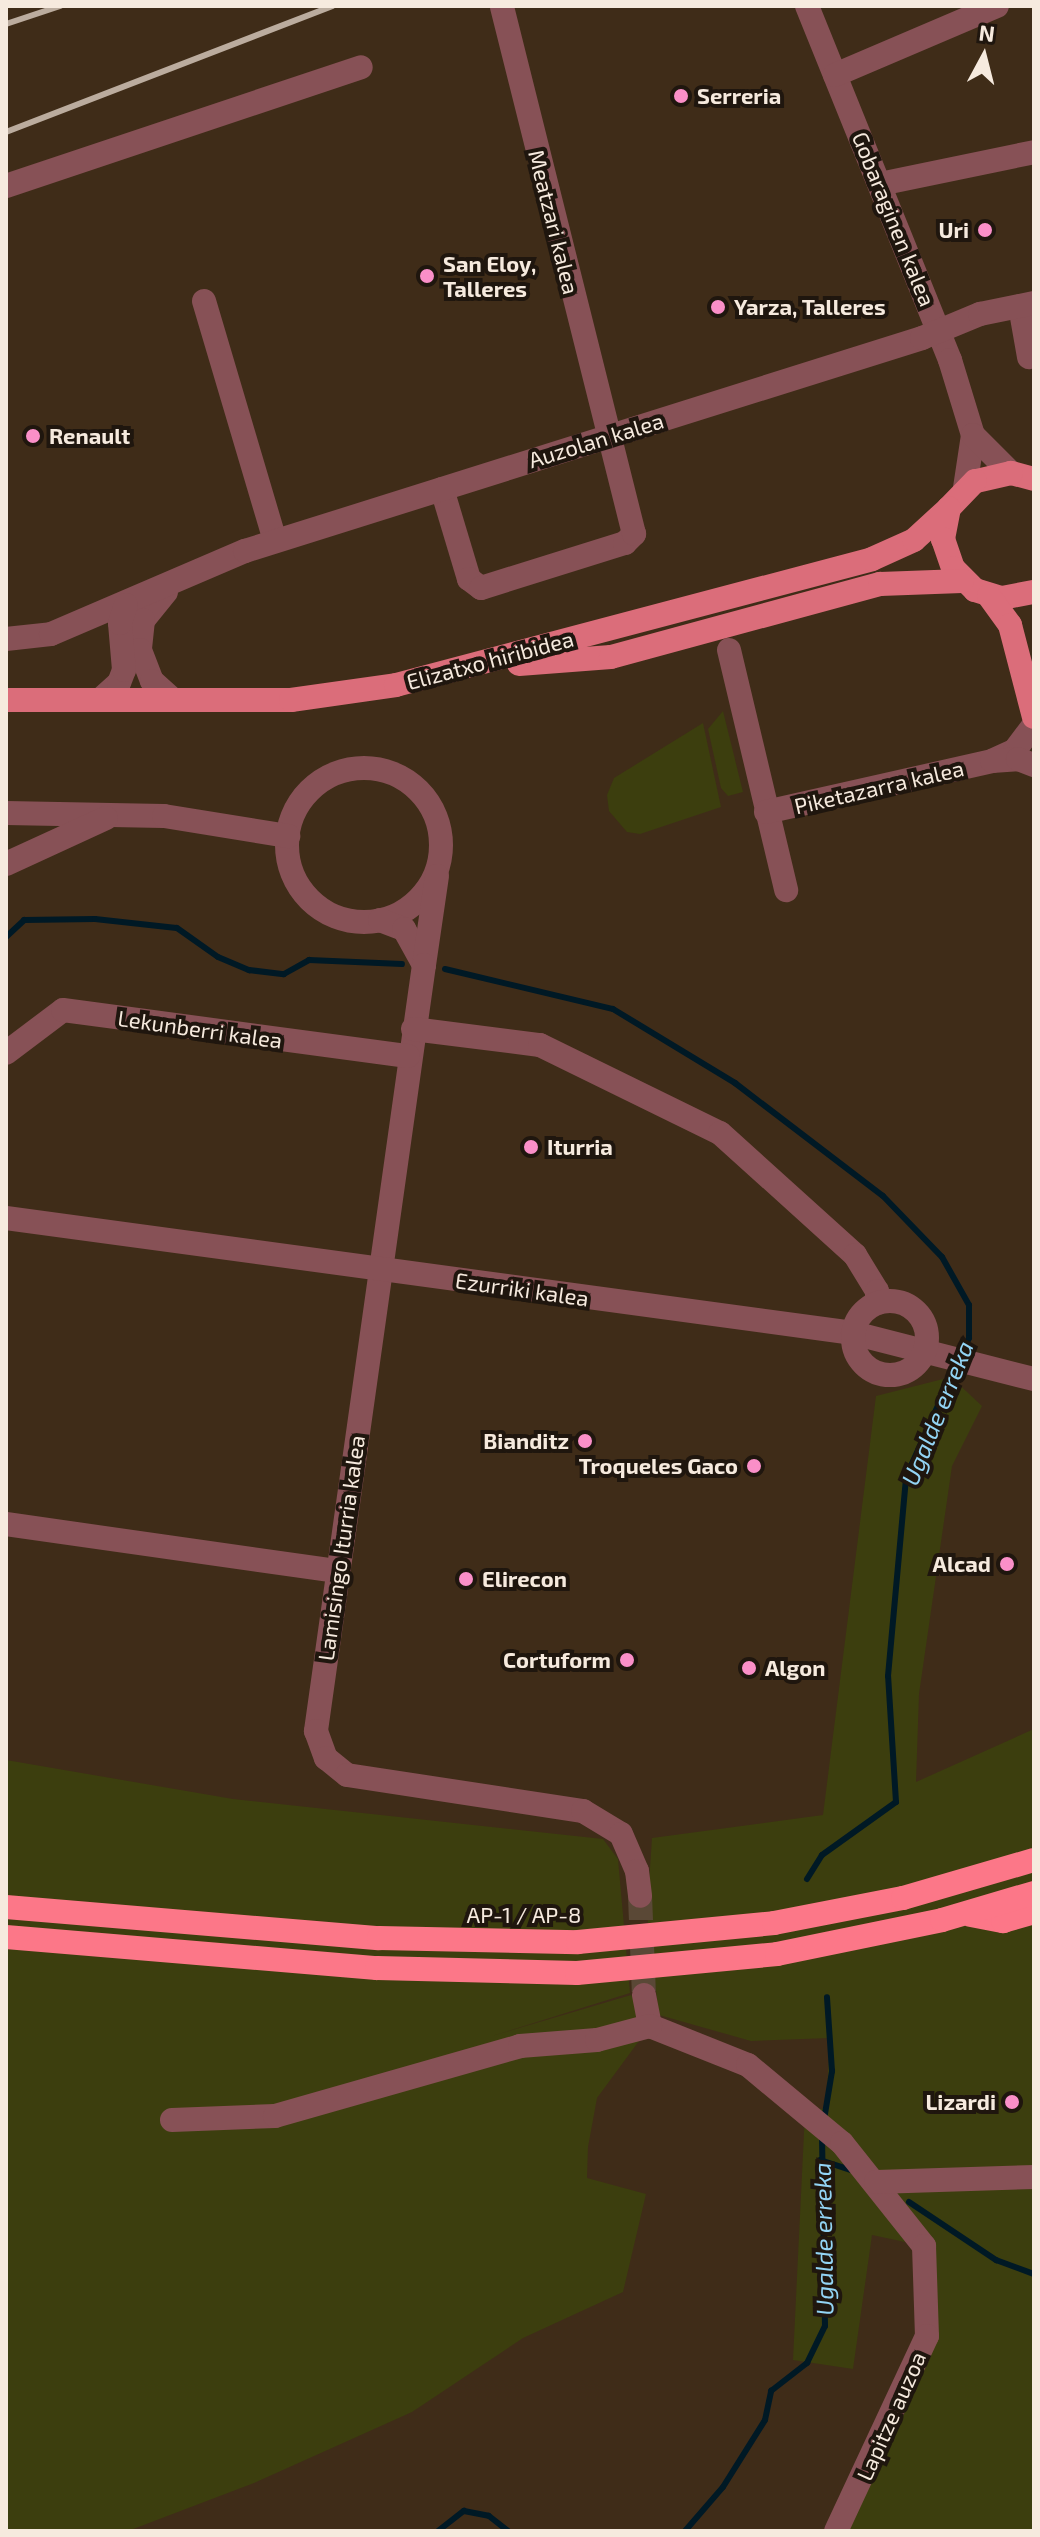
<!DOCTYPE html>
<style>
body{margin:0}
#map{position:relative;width:1040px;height:2537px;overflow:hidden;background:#3f2c18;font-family:"Exo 2",sans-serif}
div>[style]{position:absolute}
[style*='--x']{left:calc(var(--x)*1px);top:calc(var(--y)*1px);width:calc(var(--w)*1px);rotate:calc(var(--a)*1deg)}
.green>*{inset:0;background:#3c3e0e}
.stream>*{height:6px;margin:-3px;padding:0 3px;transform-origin:3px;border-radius:3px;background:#001925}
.minor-tunnel>*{height:24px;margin-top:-12px;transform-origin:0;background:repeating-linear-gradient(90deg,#5a4836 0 24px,transparent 0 36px)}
.minor>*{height:24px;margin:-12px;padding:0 12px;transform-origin:12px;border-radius:12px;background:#875156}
.minor>.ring{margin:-12px;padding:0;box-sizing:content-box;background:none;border:24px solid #875156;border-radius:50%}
.major>*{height:24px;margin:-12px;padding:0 12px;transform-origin:12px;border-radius:12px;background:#db6d7a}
.highway>*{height:24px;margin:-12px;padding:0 12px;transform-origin:12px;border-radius:12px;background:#fc7788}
.rail>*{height:6px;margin:-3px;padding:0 3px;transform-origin:3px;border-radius:3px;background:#bbac9e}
.dots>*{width:22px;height:22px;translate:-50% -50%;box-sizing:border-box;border:4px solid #1f160e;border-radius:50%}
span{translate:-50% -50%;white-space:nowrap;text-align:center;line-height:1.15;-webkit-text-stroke:8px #1f160e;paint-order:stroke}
.poi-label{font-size:22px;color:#f6eade;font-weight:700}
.left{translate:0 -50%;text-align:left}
.right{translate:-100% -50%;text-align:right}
.street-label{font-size:22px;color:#f6eade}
.water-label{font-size:24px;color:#93d4f4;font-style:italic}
.frame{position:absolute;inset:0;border:8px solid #f6eade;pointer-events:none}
.north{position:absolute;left:944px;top:16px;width:80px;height:80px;-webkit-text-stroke:6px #1f160e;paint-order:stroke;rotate:7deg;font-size:22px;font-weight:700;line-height:32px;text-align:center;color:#f6eade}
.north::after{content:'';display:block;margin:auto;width:28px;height:36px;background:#f6eade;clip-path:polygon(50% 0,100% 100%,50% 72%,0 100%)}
</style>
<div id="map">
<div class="green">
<i style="clip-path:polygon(723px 711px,743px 792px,728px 796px,721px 788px,708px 729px)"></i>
<i style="clip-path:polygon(703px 723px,721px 807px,640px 834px,627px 832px,609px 811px,607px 795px,614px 778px)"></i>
<i style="clip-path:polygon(951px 1377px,982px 1406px,952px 1466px,919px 1694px,916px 1782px,1034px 1729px,1034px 2531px,843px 2531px,927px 2336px,924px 2246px,872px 2235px,853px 2369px,793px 2360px,805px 2112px,826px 2108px,830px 2038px,751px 2041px,659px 2015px,647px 1914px,652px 1838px,823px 1815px,876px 1396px)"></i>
<i style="clip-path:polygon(6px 1760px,233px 1799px,603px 1839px,618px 1859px,630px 1993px,492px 2036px,631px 1995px,650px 2026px,597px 2098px,588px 2147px,587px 2178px,646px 2194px,623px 2292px,523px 2338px,412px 2412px,254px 2483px,128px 2531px,6px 2531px)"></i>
</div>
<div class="stream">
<i style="--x:6;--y:937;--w:25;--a:-43"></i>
<i style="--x:24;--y:920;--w:71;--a:-0.8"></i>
<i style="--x:95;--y:919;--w:82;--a:6.3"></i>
<i style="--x:177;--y:928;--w:50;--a:35.3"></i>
<i style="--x:218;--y:957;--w:34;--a:23"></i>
<i style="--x:249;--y:970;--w:35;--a:7"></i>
<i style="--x:284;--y:974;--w:29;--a:-29"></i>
<i style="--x:309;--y:960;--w:93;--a:2.5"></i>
<i style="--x:445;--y:969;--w:173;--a:13.4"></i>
<i style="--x:613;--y:1009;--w:143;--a:31.2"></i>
<i style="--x:735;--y:1083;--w:186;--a:37.4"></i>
<i style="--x:883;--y:1196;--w:85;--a:46"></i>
<i style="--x:942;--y:1257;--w:55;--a:60.6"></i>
<i style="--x:969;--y:1305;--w:33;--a:90"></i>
<i style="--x:969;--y:1338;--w:19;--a:115"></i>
<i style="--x:807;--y:1879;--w:28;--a:-58"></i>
<i style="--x:822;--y:1855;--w:91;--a:-35.6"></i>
<i style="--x:896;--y:1802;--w:126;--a:-93.6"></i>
<i style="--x:888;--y:1676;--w:200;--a:-84.8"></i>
<i style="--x:906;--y:1477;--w:123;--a:-65.9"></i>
<i style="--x:824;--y:2120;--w:50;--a:-80.7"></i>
<i style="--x:832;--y:2071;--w:74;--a:-93.9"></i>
<i style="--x:820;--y:2160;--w:32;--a:18"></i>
<i style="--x:909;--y:2202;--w:105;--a:33.7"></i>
<i style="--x:996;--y:2260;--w:40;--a:20.2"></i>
<i style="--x:438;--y:2531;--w:33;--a:-38"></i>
<i style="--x:464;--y:2511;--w:25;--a:11"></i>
<i style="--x:489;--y:2516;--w:24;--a:38"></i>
<i style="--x:685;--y:2531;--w:58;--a:-49.2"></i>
<i style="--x:723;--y:2487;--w:79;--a:-57.9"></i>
<i style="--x:765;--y:2420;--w:30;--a:-78"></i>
<i style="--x:771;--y:2391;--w:46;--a:-37.9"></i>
<i style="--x:807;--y:2363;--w:41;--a:-64.1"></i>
<i style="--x:825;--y:2326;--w:191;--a:-90.9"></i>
</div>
<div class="minor-tunnel">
<i style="--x:640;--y:1896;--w:99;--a:87.7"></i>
</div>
<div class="minor">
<i style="--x:807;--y:6;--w:382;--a:68"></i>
<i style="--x:950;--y:360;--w:78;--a:73"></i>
<i style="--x:973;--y:435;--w:54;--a:98.6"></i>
<i style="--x:835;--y:75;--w:176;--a:-23.1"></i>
<i style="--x:880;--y:184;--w:157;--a:-11.7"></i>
<i style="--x:6;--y:186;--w:374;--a:-18.5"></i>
<i style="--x:204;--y:301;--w:250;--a:73.5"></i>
<i style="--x:1020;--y:306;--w:52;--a:80"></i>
<i style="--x:973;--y:435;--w:54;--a:45"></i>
<i style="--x:442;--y:489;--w:94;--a:73.3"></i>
<i style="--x:469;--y:579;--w:15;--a:37"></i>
<i style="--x:481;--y:588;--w:151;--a:-17.4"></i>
<i style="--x:625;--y:543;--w:13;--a:-45"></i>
<i style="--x:634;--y:534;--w:543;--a:-104.06"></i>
<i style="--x:166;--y:592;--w:36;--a:129"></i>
<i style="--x:143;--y:620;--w:30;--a:96"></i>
<i style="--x:140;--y:650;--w:33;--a:69"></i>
<i style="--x:152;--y:681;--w:28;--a:42"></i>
<i style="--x:6;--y:639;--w:45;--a:-6.3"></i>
<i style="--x:51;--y:634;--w:211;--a:-23.2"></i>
<i style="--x:245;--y:551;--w:710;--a:-17.46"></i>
<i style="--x:922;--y:338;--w:63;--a:-22.5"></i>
<i style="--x:980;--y:314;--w:55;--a:-11.5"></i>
<i style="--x:729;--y:650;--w:247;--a:76.6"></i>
<i style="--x:100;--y:700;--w:25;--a:-42"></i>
<i style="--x:119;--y:683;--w:14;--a:-69"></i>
<i style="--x:124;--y:670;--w:47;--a:-94.9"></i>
<i style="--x:120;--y:623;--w:19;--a:-72"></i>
<i style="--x:994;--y:760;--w:23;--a:-25"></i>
<i style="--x:1015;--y:750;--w:31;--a:-53"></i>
<i class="ring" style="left:287px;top:768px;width:130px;height:130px"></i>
<i style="--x:766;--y:812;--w:232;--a:-12.7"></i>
<i style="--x:992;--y:761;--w:26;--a:-4"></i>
<i style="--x:1018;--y:759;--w:17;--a:21"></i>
<i style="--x:6;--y:813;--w:158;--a:1.1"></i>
<i style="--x:164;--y:816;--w:126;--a:9.2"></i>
<i style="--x:6;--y:864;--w:110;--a:-24.7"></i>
<i style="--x:380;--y:920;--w:26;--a:21"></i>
<i style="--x:404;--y:929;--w:41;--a:60.9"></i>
<i style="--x:424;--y:965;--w:90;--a:-81.7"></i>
<i style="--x:424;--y:965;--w:774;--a:98.03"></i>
<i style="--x:316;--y:1731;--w:29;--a:70"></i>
<i style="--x:326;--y:1758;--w:27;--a:39"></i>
<i style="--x:347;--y:1775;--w:239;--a:8.7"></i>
<i style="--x:583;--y:1811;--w:44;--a:31.2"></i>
<i style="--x:621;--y:1834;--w:40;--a:66.6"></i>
<i style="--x:637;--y:1871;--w:25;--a:83"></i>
<i style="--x:413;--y:1029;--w:128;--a:7.2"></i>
<i style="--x:540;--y:1045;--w:200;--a:26.1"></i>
<i style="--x:720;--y:1133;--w:182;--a:42.1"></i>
<i style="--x:855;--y:1255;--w:42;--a:58.6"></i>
<i style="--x:877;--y:1291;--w:12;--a:90"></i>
<i style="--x:6;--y:1053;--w:71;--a:-37"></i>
<i style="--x:63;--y:1010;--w:348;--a:7.6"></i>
<i style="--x:6;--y:1218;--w:855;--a:7.73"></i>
<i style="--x:853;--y:1333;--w:187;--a:14.3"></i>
<i class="ring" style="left:853px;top:1301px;width:50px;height:50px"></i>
<i style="--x:6;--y:1524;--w:335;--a:8.1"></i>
<i style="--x:644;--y:1995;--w:32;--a:79"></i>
<i style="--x:650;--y:2026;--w:105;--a:21.7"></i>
<i style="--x:748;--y:2065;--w:122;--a:39.7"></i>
<i style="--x:842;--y:2143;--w:132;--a:51.5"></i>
<i style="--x:924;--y:2246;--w:90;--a:88.1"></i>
<i style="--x:927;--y:2336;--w:215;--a:115"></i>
<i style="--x:172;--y:2120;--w:103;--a:-2.2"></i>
<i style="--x:275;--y:2116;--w:255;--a:-15.9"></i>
<i style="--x:520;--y:2046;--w:77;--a:-4.5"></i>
<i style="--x:597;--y:2040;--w:55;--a:-14.8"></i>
<i style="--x:876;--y:2182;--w:158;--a:-1.8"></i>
</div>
<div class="major">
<i style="--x:1034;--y:479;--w:24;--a:-165"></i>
<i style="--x:1011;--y:473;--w:37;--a:167"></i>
<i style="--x:975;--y:481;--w:37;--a:134"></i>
<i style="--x:949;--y:508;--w:32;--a:101"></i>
<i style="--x:943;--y:539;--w:31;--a:71"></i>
<i style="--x:953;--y:568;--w:31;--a:45"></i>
<i style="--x:975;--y:590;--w:28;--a:17"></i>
<i style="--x:1002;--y:598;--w:33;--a:-11"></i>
<i style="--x:989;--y:596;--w:36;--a:54"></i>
<i style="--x:1010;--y:625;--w:95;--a:75.4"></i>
<i style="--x:519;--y:664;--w:92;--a:-4.4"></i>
<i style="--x:611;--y:657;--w:279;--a:-15.2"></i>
<i style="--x:880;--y:584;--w:82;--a:-2.1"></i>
<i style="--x:6;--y:700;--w:285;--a:0"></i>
<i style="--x:291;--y:700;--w:106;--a:-8.1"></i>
<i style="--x:396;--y:685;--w:492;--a:-14.8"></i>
<i style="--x:872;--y:559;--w:46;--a:-24.3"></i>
<i style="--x:914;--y:540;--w:47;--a:-42.4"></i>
</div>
<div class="highway">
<i style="--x:6;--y:1907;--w:374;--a:4.8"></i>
<i style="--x:379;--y:1938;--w:199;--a:1.2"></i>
<i style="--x:578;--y:1942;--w:197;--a:-5.5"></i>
<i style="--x:774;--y:1923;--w:131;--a:-11"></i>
<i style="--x:903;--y:1898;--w:136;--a:-16.2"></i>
<i style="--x:971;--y:1915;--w:33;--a:11"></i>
<i style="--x:1003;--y:1921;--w:32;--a:-16"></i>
<i style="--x:6;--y:1937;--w:372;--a:4.8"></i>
<i style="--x:377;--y:1968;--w:200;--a:1.4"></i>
<i style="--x:577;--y:1973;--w:201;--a:-5.4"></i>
<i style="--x:777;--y:1954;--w:168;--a:-11.6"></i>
<i style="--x:942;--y:1920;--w:96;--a:-16.4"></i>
</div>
<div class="rail">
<i style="--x:6;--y:24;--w:57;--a:-18.4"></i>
<i style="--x:6;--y:132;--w:350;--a:-21.1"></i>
</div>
<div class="dots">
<i style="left:681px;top:96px;background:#fa8fc8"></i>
<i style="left:985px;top:230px;background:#fa8fc8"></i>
<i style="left:427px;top:276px;background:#fa8fc8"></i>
<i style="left:718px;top:307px;background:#fa8fc8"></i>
<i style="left:33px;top:436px;background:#fa8fc8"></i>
<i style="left:531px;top:1147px;background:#fa8fc8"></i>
<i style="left:585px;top:1441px;background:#fa8fc8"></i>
<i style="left:754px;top:1466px;background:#fa8fc8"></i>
<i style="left:1007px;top:1564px;background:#fa8fc8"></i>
<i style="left:466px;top:1579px;background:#fa8fc8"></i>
<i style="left:627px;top:1660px;background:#fa8fc8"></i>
<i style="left:749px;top:1668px;background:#fa8fc8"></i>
<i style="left:1012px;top:2102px;background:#fa8fc8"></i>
</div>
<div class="poi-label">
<span class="left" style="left:697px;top:96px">Serreria</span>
<span class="right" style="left:969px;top:230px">Uri</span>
<span class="left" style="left:443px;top:276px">San Eloy,<br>Talleres</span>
<span class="left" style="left:734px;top:307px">Yarza, Talleres</span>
<span class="left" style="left:49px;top:436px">Renault</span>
<span class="left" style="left:547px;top:1147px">Iturria</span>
<span class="right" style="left:569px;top:1441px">Bianditz</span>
<span class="right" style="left:738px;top:1466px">Troqueles Gaco</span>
<span class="right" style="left:991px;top:1564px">Alcad</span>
<span class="left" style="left:482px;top:1579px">Elirecon</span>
<span class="right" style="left:611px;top:1660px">Cortuform</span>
<span class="left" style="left:765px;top:1668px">Algon</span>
<span class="right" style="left:996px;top:2102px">Lizardi</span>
</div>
<div class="street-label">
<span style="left:894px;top:219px;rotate:68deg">Gobaraginen kalea</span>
<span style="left:554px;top:222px;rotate:76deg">Meatzari kalea</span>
<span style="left:596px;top:440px;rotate:-17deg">Auzolan kalea</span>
<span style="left:490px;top:660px;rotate:-15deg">Elizatxo hiribidea</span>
<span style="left:879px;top:787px;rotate:-13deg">Piketazarra kalea</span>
<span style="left:200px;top:1029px;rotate:8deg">Lekunberri kalea</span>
<span style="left:522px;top:1289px;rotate:8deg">Ezurriki kalea</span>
<span style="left:341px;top:1548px;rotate:-82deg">Lamisingo Iturria kalea</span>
<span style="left:524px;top:1915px">AP-1 / AP-8</span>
<span style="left:891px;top:2416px;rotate:-66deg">Lapitze auzoa</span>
</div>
<div class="water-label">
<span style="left:937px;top:1413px;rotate:-68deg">Ugalde erreka</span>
<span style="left:823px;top:2239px;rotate:-91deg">Ugalde erreka</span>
</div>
<div class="frame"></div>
<div class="north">N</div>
</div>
